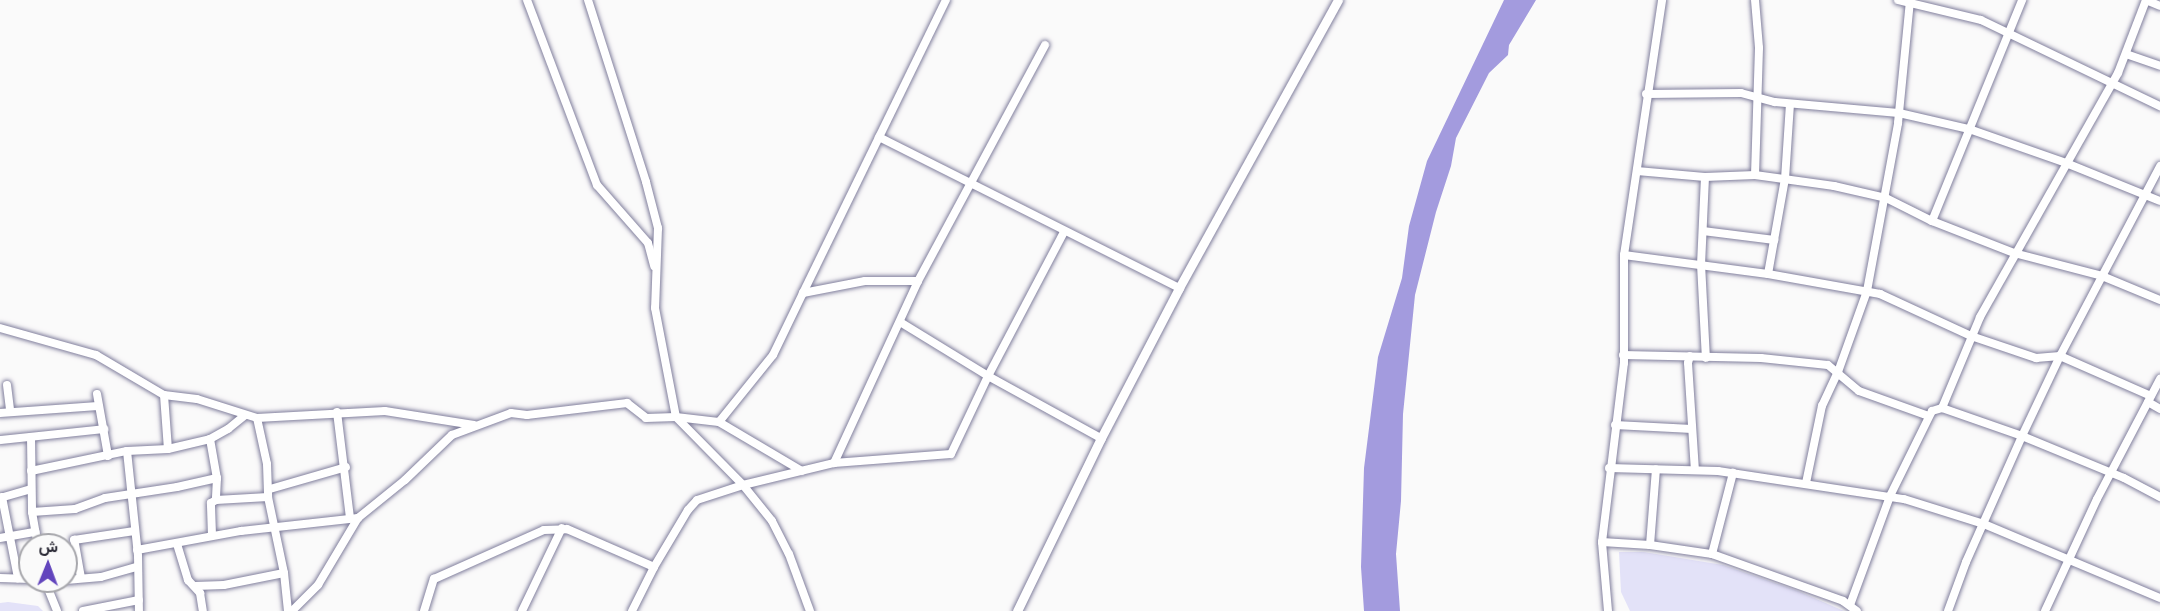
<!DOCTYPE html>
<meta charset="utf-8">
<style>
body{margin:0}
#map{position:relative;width:2160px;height:611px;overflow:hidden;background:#fafafa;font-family:"Source Sans 3",Vazirmatn,sans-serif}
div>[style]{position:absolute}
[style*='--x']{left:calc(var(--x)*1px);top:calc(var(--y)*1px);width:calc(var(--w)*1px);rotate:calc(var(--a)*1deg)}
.green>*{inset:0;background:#e3e2f8}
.water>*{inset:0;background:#a39bde}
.roads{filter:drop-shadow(0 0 2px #817f9d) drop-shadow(0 0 2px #817f9d)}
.minor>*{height:8px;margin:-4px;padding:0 4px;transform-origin:4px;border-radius:4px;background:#fff}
.tertiary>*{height:9px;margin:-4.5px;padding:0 4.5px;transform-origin:4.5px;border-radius:4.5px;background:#fff}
span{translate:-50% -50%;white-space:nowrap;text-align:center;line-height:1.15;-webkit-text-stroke:6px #fafafa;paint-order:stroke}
.north{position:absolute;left:18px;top:533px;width:60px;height:60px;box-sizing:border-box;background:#fafafa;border:2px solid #a7a7ac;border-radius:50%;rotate:1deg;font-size:16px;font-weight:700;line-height:24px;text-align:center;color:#2b2a36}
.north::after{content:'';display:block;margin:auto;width:21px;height:27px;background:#6245bd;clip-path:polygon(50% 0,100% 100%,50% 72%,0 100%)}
</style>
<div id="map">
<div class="green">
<i style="clip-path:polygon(1619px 552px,1644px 552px,1723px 565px,1798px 591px,1844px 611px,1630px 611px,1621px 592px)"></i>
<i style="clip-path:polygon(8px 602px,38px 606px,43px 611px,0 611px,0 603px)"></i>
</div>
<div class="water">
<i style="clip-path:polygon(1504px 0,1536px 0,1509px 45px,1508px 55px,1489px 73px,1456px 138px,1451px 166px,1436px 212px,1415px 295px,1403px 414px,1401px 501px,1396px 554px,1400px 611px,1364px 611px,1361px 567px,1364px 468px,1378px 357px,1402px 278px,1409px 226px,1427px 161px)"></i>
</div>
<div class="roads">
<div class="minor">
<i style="--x:527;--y:0;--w:198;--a:69.3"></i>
<i style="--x:597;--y:185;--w:77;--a:48.7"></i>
<i style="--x:648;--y:243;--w:24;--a:75"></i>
<i style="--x:588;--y:0;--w:191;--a:72.3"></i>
<i style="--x:646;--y:182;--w:48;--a:75.4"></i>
<i style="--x:658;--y:228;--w:80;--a:92.1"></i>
<i style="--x:655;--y:308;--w:111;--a:79.1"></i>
<i style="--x:676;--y:417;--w:95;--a:45.4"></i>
<i style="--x:743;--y:485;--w:46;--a:51.1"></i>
<i style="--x:772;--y:521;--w:37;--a:63"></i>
<i style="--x:789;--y:554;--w:61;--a:69.8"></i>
<i style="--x:1755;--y:0;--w:48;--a:85.2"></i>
<i style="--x:1759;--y:48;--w:127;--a:91.8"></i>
<i style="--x:1898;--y:0;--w:85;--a:13.5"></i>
<i style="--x:1981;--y:20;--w:199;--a:25.7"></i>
<i style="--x:2146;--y:0;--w:15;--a:23"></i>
<i style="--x:2126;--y:54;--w:36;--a:19"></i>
<i style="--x:1646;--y:94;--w:95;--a:-0.6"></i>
<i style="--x:1741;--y:93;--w:35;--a:15"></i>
<i style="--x:1775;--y:102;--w:124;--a:5.1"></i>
<i style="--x:1899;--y:113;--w:72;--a:12.9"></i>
<i style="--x:1969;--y:129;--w:103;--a:19.3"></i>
<i style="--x:2066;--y:163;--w:101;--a:22"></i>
<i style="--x:879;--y:137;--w:336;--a:26.7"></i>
<i style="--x:1637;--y:171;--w:68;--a:5"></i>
<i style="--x:1705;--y:177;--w:50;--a:-2.3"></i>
<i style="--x:1755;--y:175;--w:80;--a:7.9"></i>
<i style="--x:1834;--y:186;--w:53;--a:13"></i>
<i style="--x:1886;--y:198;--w:51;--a:26.6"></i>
<i style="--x:1932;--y:221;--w:88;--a:21.3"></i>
<i style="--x:2014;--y:253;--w:91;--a:14.6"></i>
<i style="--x:2102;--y:276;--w:63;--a:22.5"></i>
<i style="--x:1705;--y:177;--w:87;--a:92.6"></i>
<i style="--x:1701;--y:264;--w:94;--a:87"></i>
<i style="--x:1932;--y:221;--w:239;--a:-67.8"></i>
<i style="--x:1703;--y:231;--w:72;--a:7.2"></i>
<i style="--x:1624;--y:255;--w:145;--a:7.5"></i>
<i style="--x:1768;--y:274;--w:114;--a:10.1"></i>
<i style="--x:1880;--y:294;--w:100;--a:24.8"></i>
<i style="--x:1971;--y:336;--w:69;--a:18.7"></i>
<i style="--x:2036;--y:358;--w:24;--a:-5"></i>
<i style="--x:2060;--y:356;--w:99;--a:23.7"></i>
<i style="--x:1768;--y:274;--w:97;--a:-79.9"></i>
<i style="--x:1785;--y:179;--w:75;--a:-86.2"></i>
<i style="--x:803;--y:293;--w:326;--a:-64"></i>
<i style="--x:900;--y:322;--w:103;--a:31.5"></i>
<i style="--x:988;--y:376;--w:129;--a:28.8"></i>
<i style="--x:0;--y:328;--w:100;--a:15.7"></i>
<i style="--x:96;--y:355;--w:79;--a:30.5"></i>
<i style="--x:164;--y:395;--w:33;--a:7"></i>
<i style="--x:197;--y:399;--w:63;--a:17.6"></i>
<i style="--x:257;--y:418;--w:128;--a:-3.1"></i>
<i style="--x:385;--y:411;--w:90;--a:8.9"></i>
<i style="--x:1623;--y:355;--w:138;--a:1.2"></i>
<i style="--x:1761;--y:358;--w:67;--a:6"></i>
<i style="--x:1828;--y:365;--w:40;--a:40"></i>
<i style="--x:1859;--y:391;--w:74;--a:19.7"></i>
<i style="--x:1690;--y:356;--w:7;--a:106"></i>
<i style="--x:1688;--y:363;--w:107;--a:86.3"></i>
<i style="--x:7;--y:385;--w:26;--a:83"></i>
<i style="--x:97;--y:394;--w:63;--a:79.9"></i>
<i style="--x:164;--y:395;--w:54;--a:85.8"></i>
<i style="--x:2148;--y:402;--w:14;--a:30"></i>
<i style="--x:1942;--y:408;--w:99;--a:-67.3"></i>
<i style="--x:1980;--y:317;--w:280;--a:-60.5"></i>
<i style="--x:2118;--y:73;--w:78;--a:-69"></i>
<i style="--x:337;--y:412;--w:107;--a:83"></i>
<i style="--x:0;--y:413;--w:98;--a:-4.1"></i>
<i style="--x:257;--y:418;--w:47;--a:77.7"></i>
<i style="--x:267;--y:464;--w:33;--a:88"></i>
<i style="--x:268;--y:497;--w:78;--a:78.1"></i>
<i style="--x:284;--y:573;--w:38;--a:84"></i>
<i style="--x:719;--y:422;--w:86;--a:-51.1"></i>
<i style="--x:773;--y:355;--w:69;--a:-64.2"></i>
<i style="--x:803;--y:293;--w:63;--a:-11"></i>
<i style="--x:865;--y:281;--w:53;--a:0"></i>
<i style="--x:1615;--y:425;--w:77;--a:3"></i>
<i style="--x:31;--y:437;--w:75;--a:89.2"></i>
<i style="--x:32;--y:512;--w:34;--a:80"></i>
<i style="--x:210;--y:439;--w:40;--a:80"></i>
<i style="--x:217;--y:478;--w:22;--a:93"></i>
<i style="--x:0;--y:440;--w:105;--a:-6"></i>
<i style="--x:127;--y:451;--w:106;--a:84"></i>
<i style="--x:138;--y:556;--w:55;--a:89"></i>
<i style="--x:834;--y:463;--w:200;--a:-65.2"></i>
<i style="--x:918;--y:281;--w:268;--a:-61.7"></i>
<i style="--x:1609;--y:468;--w:109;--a:1.6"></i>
<i style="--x:1718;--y:471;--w:188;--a:8.6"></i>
<i style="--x:1904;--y:499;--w:84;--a:17.4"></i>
<i style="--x:1984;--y:524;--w:191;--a:22.8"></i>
<i style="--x:31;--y:471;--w:98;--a:-11.8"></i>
<i style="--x:127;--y:451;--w:41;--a:-2.8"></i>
<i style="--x:168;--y:449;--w:43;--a:-13.4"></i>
<i style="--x:210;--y:439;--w:21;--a:-29"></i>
<i style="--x:228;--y:429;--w:22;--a:-39"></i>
<i style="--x:1806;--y:483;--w:79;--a:-78.3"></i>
<i style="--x:1822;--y:406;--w:38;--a:-65"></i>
<i style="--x:1838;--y:372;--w:86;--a:-70.3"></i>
<i style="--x:1867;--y:291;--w:171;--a:-79.5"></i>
<i style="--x:1898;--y:123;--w:124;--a:-84.4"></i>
<i style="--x:270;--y:489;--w:79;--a:-16.1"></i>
<i style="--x:2;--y:497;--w:83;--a:78.8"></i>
<i style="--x:0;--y:498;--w:32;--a:-16"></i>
<i style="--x:32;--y:512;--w:43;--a:-4"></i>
<i style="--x:75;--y:509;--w:32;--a:-20"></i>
<i style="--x:105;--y:498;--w:73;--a:-8.7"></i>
<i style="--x:177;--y:487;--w:41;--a:-12.7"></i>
<i style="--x:212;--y:535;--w:32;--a:-92"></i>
<i style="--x:211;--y:503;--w:6;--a:-31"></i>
<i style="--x:216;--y:500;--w:52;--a:-3.3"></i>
<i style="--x:0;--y:538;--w:36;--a:-10"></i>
<i style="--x:1602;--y:542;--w:48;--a:3.6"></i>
<i style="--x:1650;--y:545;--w:63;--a:8.3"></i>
<i style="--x:1712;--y:554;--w:139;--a:19.7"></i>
<i style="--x:1843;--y:601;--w:17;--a:36"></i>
<i style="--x:177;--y:544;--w:38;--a:73"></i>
<i style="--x:188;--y:580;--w:18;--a:47"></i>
<i style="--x:200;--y:593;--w:18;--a:81"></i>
<i style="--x:1650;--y:545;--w:76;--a:-85.5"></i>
<i style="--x:137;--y:550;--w:106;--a:-10.4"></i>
<i style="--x:241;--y:531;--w:118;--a:-6.3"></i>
<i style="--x:358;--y:518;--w:60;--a:-39"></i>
<i style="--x:405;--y:480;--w:65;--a:-43.8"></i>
<i style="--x:452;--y:435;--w:63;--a:-20.4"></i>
<i style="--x:511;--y:413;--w:16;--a:7"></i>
<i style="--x:527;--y:415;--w:101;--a:-6.8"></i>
<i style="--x:627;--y:403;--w:24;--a:38"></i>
<i style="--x:646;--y:418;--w:30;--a:-2"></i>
<i style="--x:676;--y:417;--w:43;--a:6.6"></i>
<i style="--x:719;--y:422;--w:96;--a:30.6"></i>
<i style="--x:1712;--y:554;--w:84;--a:-75.5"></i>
<i style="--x:0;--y:578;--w:30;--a:2"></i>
<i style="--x:81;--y:578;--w:39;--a:-100"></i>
<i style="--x:74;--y:540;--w:61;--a:-8.5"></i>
<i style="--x:66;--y:580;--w:35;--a:-5"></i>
<i style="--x:101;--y:577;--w:37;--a:-16"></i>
<i style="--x:42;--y:581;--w:14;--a:0"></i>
<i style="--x:45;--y:581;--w:32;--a:68"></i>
<i style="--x:195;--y:586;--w:29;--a:-2"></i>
<i style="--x:224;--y:585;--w:61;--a:-11.3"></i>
<i style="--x:1850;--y:605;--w:116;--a:-69.8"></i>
<i style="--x:1890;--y:496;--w:95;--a:-63.7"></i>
<i style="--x:1932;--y:411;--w:10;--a:-17"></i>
<i style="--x:1942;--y:408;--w:85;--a:19.3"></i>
<i style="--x:2022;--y:436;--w:110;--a:22.4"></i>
<i style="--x:2124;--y:478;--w:41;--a:27.8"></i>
<i style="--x:83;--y:611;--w:57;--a:-11.1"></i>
<i style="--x:292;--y:611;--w:37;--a:-45"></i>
<i style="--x:318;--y:585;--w:78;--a:-59.2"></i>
<i style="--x:424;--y:611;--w:34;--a:-73"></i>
<i style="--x:434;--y:579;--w:120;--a:-24"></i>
<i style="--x:544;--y:530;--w:23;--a:-2"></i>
<i style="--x:567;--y:529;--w:95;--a:23.6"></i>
<i style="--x:522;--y:611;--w:92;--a:-64.3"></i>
<i style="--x:632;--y:611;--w:49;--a:-63.4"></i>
<i style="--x:654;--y:567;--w:66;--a:-59.2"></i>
<i style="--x:688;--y:510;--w:13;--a:-48"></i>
<i style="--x:697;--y:500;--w:48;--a:-18.1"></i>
<i style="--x:743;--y:485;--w:94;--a:-13.6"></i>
<i style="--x:834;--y:463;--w:117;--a:-4.4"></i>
<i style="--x:951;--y:454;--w:86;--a:-64.6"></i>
<i style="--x:988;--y:376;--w:163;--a:-62.2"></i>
<i style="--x:1608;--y:611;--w:69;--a:-95"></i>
<i style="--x:1602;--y:542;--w:180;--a:-83"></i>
<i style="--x:1624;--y:363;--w:108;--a:-90"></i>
<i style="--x:1624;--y:255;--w:258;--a:-81.5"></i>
<i style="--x:1948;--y:611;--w:52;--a:-69.8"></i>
<i style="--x:1966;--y:562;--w:138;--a:-66"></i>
<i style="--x:2022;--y:436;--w:89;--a:-64.6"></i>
<i style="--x:2060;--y:356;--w:215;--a:-62.2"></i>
<i style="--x:2045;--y:611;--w:123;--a:-65.1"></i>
<i style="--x:2097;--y:499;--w:136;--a:-62.3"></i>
</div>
<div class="tertiary">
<i style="--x:1017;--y:611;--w:192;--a:-64.1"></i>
<i style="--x:1101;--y:438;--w:169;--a:-62.5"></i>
<i style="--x:1179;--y:288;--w:329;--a:-61.1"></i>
</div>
</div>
<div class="north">ش</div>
</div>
